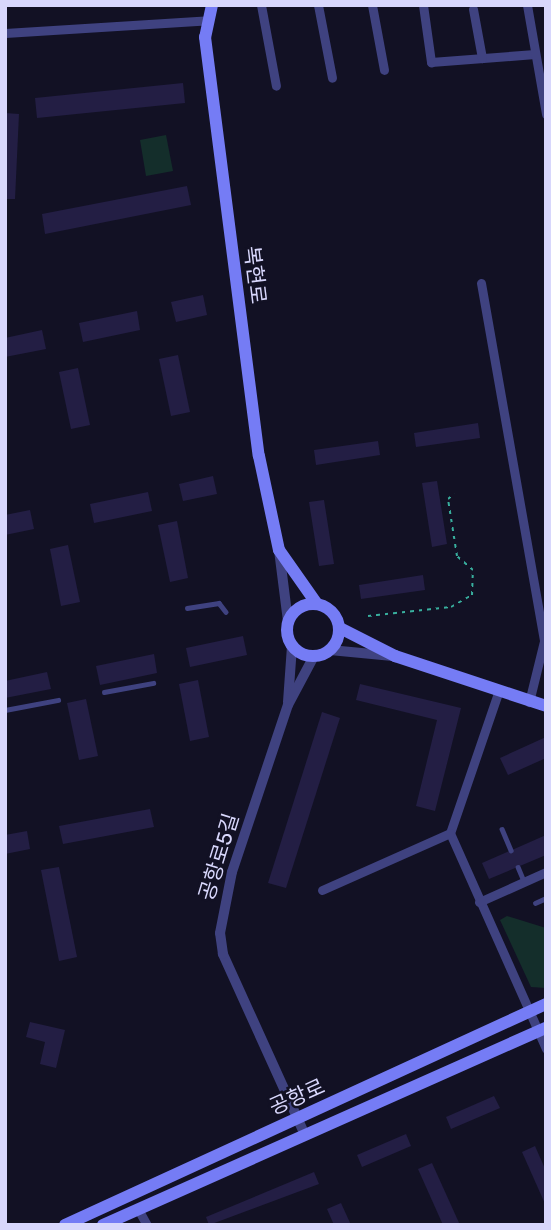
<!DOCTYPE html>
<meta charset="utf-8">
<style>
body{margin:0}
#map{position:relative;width:551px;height:1230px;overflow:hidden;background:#121124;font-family:Rubik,"Noto Sans KR",sans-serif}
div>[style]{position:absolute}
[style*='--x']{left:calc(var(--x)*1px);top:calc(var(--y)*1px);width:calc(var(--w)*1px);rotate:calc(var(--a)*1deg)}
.green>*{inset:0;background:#142e2b}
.building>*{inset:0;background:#231e44}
.path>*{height:2px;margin-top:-1px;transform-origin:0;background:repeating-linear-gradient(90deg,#38af9e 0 3.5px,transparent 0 8.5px)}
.service>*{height:4.5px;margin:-2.25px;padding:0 2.25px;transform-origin:2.25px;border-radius:2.25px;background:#3f4280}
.minor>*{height:9px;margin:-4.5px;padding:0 4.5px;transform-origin:4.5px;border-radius:4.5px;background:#3f4280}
.tertiary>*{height:10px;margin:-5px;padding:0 5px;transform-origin:5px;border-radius:5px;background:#3f4280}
.secondary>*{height:12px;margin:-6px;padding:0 6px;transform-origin:6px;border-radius:6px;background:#757cf5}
.secondary>.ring{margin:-6px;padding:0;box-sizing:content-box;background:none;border:12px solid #757cf5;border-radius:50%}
span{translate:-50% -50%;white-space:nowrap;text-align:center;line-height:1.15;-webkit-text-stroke:5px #121124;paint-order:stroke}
.street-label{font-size:21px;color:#d8d7fc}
.frame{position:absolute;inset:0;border:7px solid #d8d7fc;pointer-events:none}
</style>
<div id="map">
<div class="green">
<i style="clip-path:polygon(166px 135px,173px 171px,146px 176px,140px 140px)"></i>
<i style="clip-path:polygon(507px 916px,546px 928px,546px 988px,531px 987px,500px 920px)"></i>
</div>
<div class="building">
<i style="clip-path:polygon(183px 83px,185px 103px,37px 118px,35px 98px)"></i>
<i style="clip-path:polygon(5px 113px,19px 114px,15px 199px,5px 199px)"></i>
<i style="clip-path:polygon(187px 186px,191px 205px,45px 234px,42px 214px)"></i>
<i style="clip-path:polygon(203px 295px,207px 315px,176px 322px,171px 302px)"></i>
<i style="clip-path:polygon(137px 311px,140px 330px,83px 342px,79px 323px)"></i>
<i style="clip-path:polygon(42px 330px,46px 349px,5px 357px,5px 338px)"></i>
<i style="clip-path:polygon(178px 355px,190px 412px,171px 416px,159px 359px)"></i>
<i style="clip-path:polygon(78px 368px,90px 425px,71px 429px,59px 372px)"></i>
<i style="clip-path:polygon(478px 423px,480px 438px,416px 447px,414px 433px)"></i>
<i style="clip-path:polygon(378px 441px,380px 455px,316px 465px,314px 450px)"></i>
<i style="clip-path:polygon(213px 476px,217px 494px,183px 501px,179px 484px)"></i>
<i style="clip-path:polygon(437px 481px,447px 544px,432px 547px,422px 483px)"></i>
<i style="clip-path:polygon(148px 492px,152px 511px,94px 523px,90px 504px)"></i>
<i style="clip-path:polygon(324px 500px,334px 564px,319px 566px,309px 502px)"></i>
<i style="clip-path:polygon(30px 510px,34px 529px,5px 535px,5px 515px)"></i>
<i style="clip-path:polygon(177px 521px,188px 578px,170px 582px,158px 525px)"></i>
<i style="clip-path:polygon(68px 545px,80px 602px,61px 606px,50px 549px)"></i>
<i style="clip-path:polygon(423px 575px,425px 590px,361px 599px,359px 585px)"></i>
<i style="clip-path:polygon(243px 636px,247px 655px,190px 667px,186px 648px)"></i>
<i style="clip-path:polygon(154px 654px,157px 673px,100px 685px,96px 666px)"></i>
<i style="clip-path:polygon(47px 672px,51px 689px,5px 698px,5px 681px)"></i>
<i style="clip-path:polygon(198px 680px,209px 737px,190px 741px,179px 684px)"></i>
<i style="clip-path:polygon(360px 684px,461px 708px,435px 811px,416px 806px,437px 720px,356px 700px)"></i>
<i style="clip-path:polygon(86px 699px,98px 756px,79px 760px,67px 703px)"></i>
<i style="clip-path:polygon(322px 712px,340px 718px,286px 888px,268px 883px)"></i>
<i style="clip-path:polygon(546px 737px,546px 758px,508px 775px,500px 758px)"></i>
<i style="clip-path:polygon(150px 809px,154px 827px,63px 844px,59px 826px)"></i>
<i style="clip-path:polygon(27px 831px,30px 849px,5px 854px,5px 835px)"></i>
<i style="clip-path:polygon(546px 835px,546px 855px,489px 879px,482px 863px)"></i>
<i style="clip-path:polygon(59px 867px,77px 957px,59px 961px,41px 870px)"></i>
<i style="clip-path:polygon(30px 1022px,65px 1030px,56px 1068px,40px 1064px,45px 1042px,26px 1037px)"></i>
<i style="clip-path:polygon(494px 1096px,500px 1108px,451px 1129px,446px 1117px)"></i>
<i style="clip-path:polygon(406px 1134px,411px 1146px,362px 1167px,357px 1155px)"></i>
<i style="clip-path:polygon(535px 1146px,546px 1171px,546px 1206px,522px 1152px)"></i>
<i style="clip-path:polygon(432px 1163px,460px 1225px,443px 1225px,418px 1169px)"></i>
<i style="clip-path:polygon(314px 1172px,319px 1184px,209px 1225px,206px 1217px)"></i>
<i style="clip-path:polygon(341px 1203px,351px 1225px,334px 1225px,327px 1209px)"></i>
</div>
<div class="path">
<i style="--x:368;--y:616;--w:83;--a:-6.2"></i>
<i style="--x:451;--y:607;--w:24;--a:-30"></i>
<i style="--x:472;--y:595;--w:25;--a:-88"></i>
<i style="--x:473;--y:570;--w:21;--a:-139"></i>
<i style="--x:457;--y:556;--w:58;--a:-99"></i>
<i style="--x:448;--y:499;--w:8;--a:-40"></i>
</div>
<div class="service">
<i style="--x:187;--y:608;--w:32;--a:-9"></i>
<i style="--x:219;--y:603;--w:11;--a:52"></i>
<i style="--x:104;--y:692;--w:50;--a:-10.4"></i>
<i style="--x:5;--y:710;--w:54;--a:-10.7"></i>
<i style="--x:502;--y:829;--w:23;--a:67"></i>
<i style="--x:518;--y:867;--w:15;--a:67"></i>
<i style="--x:535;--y:903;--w:12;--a:-24"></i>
</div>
<div class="minor">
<i style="--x:261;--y:5;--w:82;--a:79.5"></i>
<i style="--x:318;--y:5;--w:74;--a:79.1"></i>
<i style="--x:372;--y:5;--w:66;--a:79.5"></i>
<i style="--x:423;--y:5;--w:58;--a:82"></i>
<i style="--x:431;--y:62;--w:104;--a:-4.4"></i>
<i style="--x:527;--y:5;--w:111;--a:80.1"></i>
<i style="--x:473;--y:9;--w:50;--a:79.6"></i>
<i style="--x:5;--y:33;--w:204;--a:-3.6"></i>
<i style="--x:481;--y:283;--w:364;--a:80"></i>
<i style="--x:544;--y:641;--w:63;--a:103.8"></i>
<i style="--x:498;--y:693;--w:148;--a:108.9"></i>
<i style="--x:450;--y:833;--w:236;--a:66"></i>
<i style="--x:322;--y:890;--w:140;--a:-24"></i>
<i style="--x:479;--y:902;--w:73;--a:-24.1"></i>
<i style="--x:138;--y:1209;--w:18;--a:61"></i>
</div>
<div class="tertiary">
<i style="--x:279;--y:550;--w:72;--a:82.8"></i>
<i style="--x:330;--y:650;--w:63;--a:5.4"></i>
<i style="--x:288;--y:702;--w:56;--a:-85.9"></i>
<i style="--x:305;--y:1135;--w:199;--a:-114.4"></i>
<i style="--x:223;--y:954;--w:21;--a:-98"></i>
<i style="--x:220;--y:933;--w:62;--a:-78.9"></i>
<i style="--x:232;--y:872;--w:176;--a:-71.5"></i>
<i style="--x:288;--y:705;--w:55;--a:-62"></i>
</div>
<div class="secondary">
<i style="--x:212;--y:5;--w:33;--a:102"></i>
<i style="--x:205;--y:37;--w:422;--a:82.7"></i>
<i style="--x:259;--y:456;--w:96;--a:78"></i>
<i style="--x:279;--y:550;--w:66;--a:54.9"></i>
<i class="ring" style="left:287px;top:604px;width:40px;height:40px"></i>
<i style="--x:340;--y:628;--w:62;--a:27"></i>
<i style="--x:395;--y:656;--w:159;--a:18.3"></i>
<i style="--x:65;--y:1225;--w:529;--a:-24.68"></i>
<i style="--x:103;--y:1225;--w:485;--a:-24"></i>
</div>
<div class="street-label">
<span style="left:255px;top:275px;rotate:83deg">복현로</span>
<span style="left:219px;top:857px;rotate:-73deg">공항로5길</span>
<span style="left:297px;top:1097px;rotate:-24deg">공항로</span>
</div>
<div class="frame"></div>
</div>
